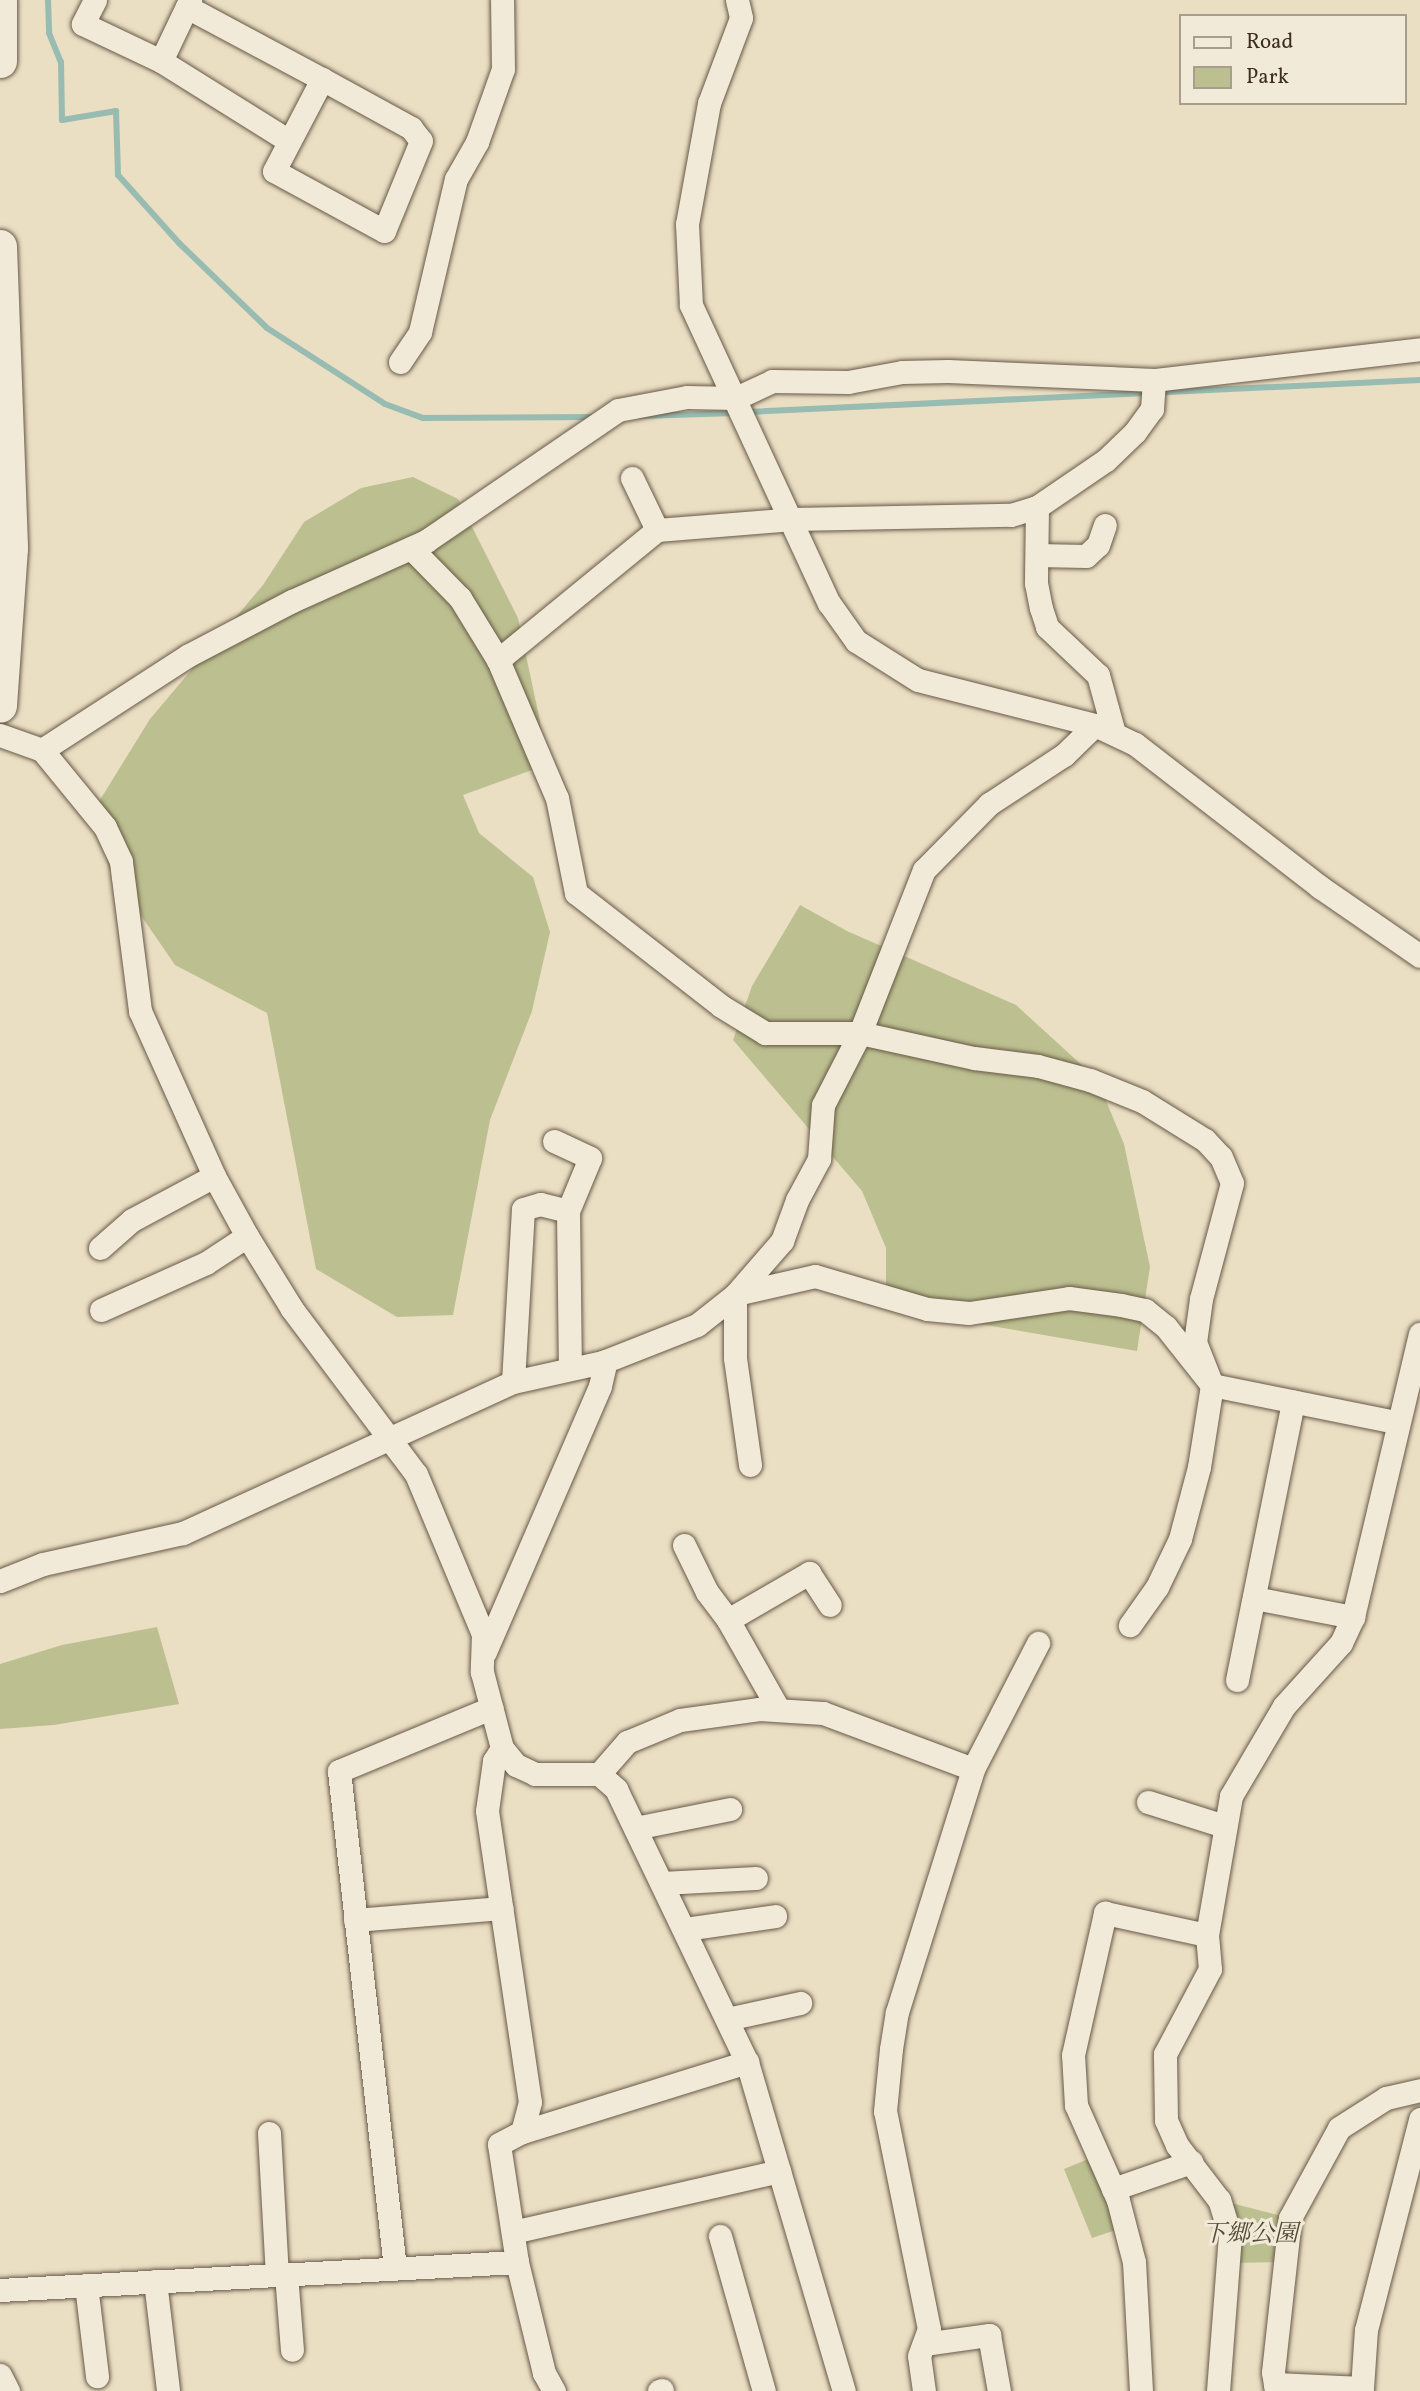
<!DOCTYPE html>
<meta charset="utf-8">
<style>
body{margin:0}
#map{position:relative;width:1420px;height:2391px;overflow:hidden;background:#eadec3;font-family:Vollkorn,"Noto Serif JP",serif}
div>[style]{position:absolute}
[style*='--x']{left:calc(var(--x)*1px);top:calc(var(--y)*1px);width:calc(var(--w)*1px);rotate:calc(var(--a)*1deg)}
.green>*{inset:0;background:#bcc090}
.stream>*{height:6px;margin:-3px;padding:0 3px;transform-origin:3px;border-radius:3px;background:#98bcb1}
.roads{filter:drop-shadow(0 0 2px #685947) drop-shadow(0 0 2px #685947)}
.street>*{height:23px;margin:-11.5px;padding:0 11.5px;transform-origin:11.5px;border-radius:11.5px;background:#f1ead8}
.secondary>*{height:33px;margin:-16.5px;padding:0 16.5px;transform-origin:16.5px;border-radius:16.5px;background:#f1ead8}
span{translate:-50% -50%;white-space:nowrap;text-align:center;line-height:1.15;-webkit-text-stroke:6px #f1ead8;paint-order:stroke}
.park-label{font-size:24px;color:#564a35;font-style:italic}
.legend{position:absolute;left:1179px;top:14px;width:228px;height:91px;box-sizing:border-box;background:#f1ead8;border:2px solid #a99e8e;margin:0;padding:9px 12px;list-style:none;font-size:21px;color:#3c2d1e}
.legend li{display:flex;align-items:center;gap:14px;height:35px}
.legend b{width:35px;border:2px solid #a99e8e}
</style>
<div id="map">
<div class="green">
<i style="clip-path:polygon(413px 477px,458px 499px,518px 618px,540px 721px,543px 766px,463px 795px,479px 833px,533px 877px,550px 932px,532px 1011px,490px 1120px,453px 1315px,397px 1317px,316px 1269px,267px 1013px,175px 965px,109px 869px,95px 808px,150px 719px,263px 585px,304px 522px,361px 488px)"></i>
<i style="clip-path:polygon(800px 905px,847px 931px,1016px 1005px,1097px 1079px,1124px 1144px,1150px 1267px,1137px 1351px,886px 1308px,886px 1248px,862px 1191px,733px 1040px,752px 986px)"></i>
<i style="clip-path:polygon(157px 1627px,179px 1704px,54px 1725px,0 1729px,0 1664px,62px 1645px)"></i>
<i style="clip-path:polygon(1098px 2155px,1125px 2227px,1092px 2238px,1064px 2169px)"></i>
<i style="clip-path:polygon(1219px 2200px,1290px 2218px,1285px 2262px,1228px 2263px)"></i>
</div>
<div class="stream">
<i style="--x:48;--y:0;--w:33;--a:88"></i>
<i style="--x:49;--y:33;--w:31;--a:68"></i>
<i style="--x:61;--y:62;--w:58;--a:89"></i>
<i style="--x:62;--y:120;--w:55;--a:-9.5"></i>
<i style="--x:116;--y:111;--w:64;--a:88.2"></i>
<i style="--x:118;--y:175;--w:91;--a:48.1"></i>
<i style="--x:179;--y:243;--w:122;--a:44"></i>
<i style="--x:267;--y:328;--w:140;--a:32.8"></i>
<i style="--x:385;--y:404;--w:40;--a:20.2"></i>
<i style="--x:423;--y:418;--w:170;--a:-0.3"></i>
<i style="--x:747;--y:412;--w:674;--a:-2.72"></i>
<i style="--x:639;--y:416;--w:97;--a:-1.8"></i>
</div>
<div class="roads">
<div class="street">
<i style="--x:95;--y:0;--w:27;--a:117"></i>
<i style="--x:83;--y:24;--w:86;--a:25.4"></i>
<i style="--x:161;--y:61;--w:151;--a:32"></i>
<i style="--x:737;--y:0;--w:18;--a:77"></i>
<i style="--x:741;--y:18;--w:91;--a:110.6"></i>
<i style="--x:709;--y:103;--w:123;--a:100.3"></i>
<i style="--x:687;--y:224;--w:81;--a:87.2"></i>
<i style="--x:691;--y:305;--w:328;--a:65.2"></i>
<i style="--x:829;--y:603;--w:47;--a:54.6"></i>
<i style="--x:856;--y:641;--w:73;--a:32.2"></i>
<i style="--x:918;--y:680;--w:183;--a:14.3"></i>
<i style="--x:1095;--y:725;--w:44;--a:25.4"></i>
<i style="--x:1135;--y:744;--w:234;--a:37.7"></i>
<i style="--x:1320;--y:887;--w:121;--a:34.6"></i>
<i style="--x:187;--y:7;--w:153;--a:28.1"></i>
<i style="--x:322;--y:79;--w:102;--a:28.8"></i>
<i style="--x:411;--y:128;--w:16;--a:52"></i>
<i style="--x:421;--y:141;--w:97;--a:112.3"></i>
<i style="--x:384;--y:231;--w:125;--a:-151.4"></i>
<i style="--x:274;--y:171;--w:104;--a:-62.4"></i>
<i style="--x:161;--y:61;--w:68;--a:-64.6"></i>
<i style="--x:400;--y:362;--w:36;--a:-56"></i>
<i style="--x:420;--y:332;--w:157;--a:-76.8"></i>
<i style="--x:456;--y:179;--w:43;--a:-60.4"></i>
<i style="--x:477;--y:142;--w:77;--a:-70.4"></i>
<i style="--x:503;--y:69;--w:69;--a:-90.8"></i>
<i style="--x:632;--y:478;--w:58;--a:64.3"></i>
<i style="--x:1037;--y:507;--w:76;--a:90.8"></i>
<i style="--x:1036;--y:583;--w:25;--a:79"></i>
<i style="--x:1041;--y:608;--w:20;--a:72"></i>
<i style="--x:1047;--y:627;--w:70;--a:43.3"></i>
<i style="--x:1098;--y:675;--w:60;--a:74.6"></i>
<i style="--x:411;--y:548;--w:70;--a:45.6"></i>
<i style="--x:460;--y:598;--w:73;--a:58.5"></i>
<i style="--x:498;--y:660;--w:150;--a:66.9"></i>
<i style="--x:557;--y:798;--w:97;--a:78.7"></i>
<i style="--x:576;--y:893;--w:184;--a:37.9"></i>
<i style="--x:721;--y:1006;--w:52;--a:31.5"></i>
<i style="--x:765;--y:1033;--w:95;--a:0"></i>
<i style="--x:860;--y:1033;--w:117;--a:12.4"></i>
<i style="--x:974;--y:1058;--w:64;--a:7.1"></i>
<i style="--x:1038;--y:1066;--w:54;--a:15.1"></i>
<i style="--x:1090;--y:1080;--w:56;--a:22"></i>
<i style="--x:1142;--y:1101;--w:74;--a:31.8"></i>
<i style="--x:1205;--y:1140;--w:23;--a:47"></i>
<i style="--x:1221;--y:1157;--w:28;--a:67"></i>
<i style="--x:1232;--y:1183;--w:120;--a:105"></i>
<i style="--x:1201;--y:1299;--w:43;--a:97.9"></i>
<i style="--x:1195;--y:1342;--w:46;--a:68.4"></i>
<i style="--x:1212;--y:1385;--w:83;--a:99"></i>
<i style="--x:1199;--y:1467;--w:74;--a:104.8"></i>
<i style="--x:1180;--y:1539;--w:53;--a:115.6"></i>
<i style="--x:1157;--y:1587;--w:47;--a:125.4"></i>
<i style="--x:1037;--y:555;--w:49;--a:1.2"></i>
<i style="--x:1086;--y:556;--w:16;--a:-43"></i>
<i style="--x:1098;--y:545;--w:21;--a:-71"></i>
<i style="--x:498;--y:660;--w:205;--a:-39.3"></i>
<i style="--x:657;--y:530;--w:136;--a:-4.6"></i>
<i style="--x:793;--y:519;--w:218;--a:-1.1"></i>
<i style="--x:1011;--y:515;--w:27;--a:-17"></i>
<i style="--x:1037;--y:507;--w:83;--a:-34.3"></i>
<i style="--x:1106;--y:460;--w:40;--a:-44"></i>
<i style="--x:1135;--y:432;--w:29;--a:-54"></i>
<i style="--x:1152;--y:409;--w:29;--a:-86"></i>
<i style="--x:0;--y:735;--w:45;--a:19.7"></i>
<i style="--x:42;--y:750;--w:99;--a:50.7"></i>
<i style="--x:105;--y:827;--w:38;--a:65"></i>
<i style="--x:121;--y:862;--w:150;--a:82.7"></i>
<i style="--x:140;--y:1011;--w:181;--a:65.8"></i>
<i style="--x:214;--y:1176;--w:68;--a:61.2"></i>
<i style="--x:247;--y:1236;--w:86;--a:58.3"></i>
<i style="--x:292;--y:1309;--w:206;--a:53.1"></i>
<i style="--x:416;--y:1474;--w:173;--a:67.3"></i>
<i style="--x:483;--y:1634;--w:38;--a:92"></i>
<i style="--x:482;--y:1672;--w:79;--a:75.3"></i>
<i style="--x:502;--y:1748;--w:22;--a:51"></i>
<i style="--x:516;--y:1765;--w:21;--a:25"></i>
<i style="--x:535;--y:1774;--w:64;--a:0"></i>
<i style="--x:599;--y:1774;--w:23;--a:41"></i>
<i style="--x:616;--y:1789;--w:303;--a:64.4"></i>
<i style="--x:747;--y:2062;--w:343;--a:73.6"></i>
<i style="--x:42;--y:750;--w:175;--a:-32.9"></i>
<i style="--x:189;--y:655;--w:116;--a:-27.7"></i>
<i style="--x:292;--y:601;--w:147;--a:-24.1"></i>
<i style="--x:426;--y:541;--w:232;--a:-34.3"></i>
<i style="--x:618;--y:410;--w:70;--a:-10.7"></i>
<i style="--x:687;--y:397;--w:49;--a:1.2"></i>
<i style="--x:736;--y:398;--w:40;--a:-25"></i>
<i style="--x:772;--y:381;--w:76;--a:0.8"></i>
<i style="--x:848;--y:382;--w:55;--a:-10.5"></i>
<i style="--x:902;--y:372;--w:46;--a:-1.2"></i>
<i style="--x:948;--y:371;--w:206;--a:2.5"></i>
<i style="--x:1154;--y:380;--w:268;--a:-6.6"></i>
<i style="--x:554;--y:1141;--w:40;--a:25"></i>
<i style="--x:590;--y:1158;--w:57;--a:112.5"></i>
<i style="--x:568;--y:1211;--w:156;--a:89.3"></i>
<i style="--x:100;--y:1248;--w:43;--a:-41.2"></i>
<i style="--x:132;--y:1220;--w:93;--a:-28.2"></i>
<i style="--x:736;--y:1294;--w:81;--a:-12.8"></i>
<i style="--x:815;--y:1276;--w:117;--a:16.4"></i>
<i style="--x:927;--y:1309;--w:42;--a:5.4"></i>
<i style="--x:969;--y:1313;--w:101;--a:-8.5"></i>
<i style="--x:1069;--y:1298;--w:52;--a:7.7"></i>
<i style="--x:1121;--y:1305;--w:25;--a:12"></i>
<i style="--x:1145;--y:1310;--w:27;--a:39"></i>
<i style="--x:1166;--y:1327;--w:74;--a:51.6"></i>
<i style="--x:1212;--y:1385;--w:187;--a:11.4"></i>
<i style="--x:735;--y:1295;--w:63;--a:90"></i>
<i style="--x:735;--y:1358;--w:108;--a:82"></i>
<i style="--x:101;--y:1310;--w:115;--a:-24.1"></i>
<i style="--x:206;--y:1263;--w:49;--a:-33.4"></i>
<i style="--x:513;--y:1382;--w:173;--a:-86.7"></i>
<i style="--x:523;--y:1209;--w:18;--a:-16"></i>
<i style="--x:540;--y:1204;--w:29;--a:14"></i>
<i style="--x:684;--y:1545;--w:52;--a:63.9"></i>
<i style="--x:707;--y:1592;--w:35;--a:53"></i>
<i style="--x:728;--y:1620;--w:103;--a:60.5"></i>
<i style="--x:0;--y:1581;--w:46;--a:-21.6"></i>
<i style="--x:43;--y:1564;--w:143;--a:-12.5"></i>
<i style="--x:183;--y:1533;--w:363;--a:-24.6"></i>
<i style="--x:513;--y:1382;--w:92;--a:-12.5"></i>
<i style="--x:603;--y:1362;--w:101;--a:-21.5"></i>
<i style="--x:697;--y:1325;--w:48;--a:-38.3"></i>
<i style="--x:735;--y:1295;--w:72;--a:-49"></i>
<i style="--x:782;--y:1241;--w:44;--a:-69.9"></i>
<i style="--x:797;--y:1200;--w:47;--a:-61.8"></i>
<i style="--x:819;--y:1159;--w:54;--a:-85.8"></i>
<i style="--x:823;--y:1105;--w:81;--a:-62.8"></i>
<i style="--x:860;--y:1033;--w:175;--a:-68.6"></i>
<i style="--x:924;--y:870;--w:93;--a:-45.4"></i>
<i style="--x:989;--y:804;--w:90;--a:-33.2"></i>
<i style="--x:1064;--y:755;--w:43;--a:-44.1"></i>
<i style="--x:1254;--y:1598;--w:101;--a:10.9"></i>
<i style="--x:728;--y:1620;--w:94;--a:-30.1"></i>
<i style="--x:809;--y:1573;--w:38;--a:57"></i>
<i style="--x:485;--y:1652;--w:290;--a:-66.6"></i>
<i style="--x:600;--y:1386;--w:26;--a:-77"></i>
<i style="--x:1237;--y:1680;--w:284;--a:-78.6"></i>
<i style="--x:502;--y:1748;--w:15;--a:122"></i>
<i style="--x:494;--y:1761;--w:50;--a:98"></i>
<i style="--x:487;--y:1811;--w:294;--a:81.6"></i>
<i style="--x:530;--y:2102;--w:31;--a:105"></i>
<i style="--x:599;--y:1774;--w:43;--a:-48.8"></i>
<i style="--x:627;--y:1742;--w:57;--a:-22.5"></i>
<i style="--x:680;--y:1720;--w:80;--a:-7.9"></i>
<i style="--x:759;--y:1709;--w:64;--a:3.6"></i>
<i style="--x:823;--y:1713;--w:160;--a:20.5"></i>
<i style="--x:1148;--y:1802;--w:80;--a:17.5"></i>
<i style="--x:635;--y:1828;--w:97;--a:-11.3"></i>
<i style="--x:662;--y:1883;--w:94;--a:-3"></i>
<i style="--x:355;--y:1920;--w:147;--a:-4.7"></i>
<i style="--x:685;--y:1929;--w:91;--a:-8.2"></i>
<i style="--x:727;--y:2019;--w:75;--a:-12.4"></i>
<i style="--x:269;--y:2133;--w:142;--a:86.8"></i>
<i style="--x:1113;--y:2189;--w:83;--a:-19.1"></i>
<i style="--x:513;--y:2232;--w:273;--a:-12.9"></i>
<i style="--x:720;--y:2236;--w:161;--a:74.2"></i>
<i style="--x:395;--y:2268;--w:500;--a:-96.43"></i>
<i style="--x:339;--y:1771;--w:165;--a:-22.5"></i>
<i style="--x:286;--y:2274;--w:76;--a:85.5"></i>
<i style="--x:155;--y:2281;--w:110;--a:83.2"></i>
<i style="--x:86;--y:2285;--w:92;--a:83.1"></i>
<i style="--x:0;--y:2290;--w:518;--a:-3.1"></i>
<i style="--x:924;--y:2344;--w:66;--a:-7.9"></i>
<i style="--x:989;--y:2335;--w:57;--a:79.9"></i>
<i style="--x:0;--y:2375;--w:18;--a:63"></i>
<i style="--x:1275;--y:2384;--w:87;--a:2.6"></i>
<i style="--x:1362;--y:2388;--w:58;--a:-86.1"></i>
<i style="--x:1366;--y:2330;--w:218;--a:-75.6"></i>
<i style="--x:554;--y:2391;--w:21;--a:-119"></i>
<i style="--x:544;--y:2373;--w:114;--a:-103.7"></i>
<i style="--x:517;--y:2262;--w:119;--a:-98.7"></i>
<i style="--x:499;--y:2144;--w:26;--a:-28"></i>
<i style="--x:522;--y:2132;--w:236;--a:-17.3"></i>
<i style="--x:659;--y:2391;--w:3;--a:-18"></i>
<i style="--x:924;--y:2391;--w:35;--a:-98"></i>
<i style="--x:919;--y:2356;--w:29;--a:-70"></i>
<i style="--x:929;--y:2329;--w:222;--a:-101.4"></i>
<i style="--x:885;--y:2111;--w:62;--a:-84.5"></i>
<i style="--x:891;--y:2049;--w:37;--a:-81"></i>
<i style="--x:897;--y:2012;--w:255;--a:-72.6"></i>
<i style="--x:973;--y:1769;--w:142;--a:-62.7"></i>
<i style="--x:1141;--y:2391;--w:129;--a:-93.1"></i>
<i style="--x:1134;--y:2262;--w:64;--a:-104.5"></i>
<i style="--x:1118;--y:2200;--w:104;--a:-113.9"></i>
<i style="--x:1076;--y:2105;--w:50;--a:-93.4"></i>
<i style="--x:1073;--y:2055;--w:146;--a:-77.3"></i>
<i style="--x:1105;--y:1913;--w:104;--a:12.2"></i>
<i style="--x:1218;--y:2391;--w:156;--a:-85.6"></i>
<i style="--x:1230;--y:2235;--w:37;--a:-107"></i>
<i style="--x:1219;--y:2200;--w:69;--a:-127.4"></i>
<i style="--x:1177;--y:2145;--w:27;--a:-114"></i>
<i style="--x:1166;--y:2120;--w:66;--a:-90.9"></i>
<i style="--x:1165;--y:2054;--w:96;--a:-62.1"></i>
<i style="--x:1210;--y:1969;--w:34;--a:-95"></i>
<i style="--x:1207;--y:1935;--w:141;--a:-80.2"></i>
<i style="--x:1231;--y:1796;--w:104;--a:-59.5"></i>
<i style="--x:1284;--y:1706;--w:85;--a:-47.9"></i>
<i style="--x:1341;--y:1643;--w:29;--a:-65"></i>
<i style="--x:1353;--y:1617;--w:291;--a:-76.7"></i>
<i style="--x:1276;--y:2391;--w:19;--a:-99"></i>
<i style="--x:1273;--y:2372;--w:155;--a:-83.7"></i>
<i style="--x:1290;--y:2218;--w:102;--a:-61.4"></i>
<i style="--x:1339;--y:2128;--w:56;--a:-32.6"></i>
<i style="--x:1386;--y:2098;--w:35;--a:-13"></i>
</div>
<div class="secondary">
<i style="--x:0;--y:61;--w:61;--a:-90"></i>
<i style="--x:0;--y:246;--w:302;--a:87.9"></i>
<i style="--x:11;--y:548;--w:158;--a:94"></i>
</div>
</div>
<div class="park-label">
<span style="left:1250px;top:2236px">下郷公園</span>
</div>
<ul class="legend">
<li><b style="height:9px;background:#f1ead8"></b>Road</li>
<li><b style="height:19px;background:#bcc090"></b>Park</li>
</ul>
</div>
